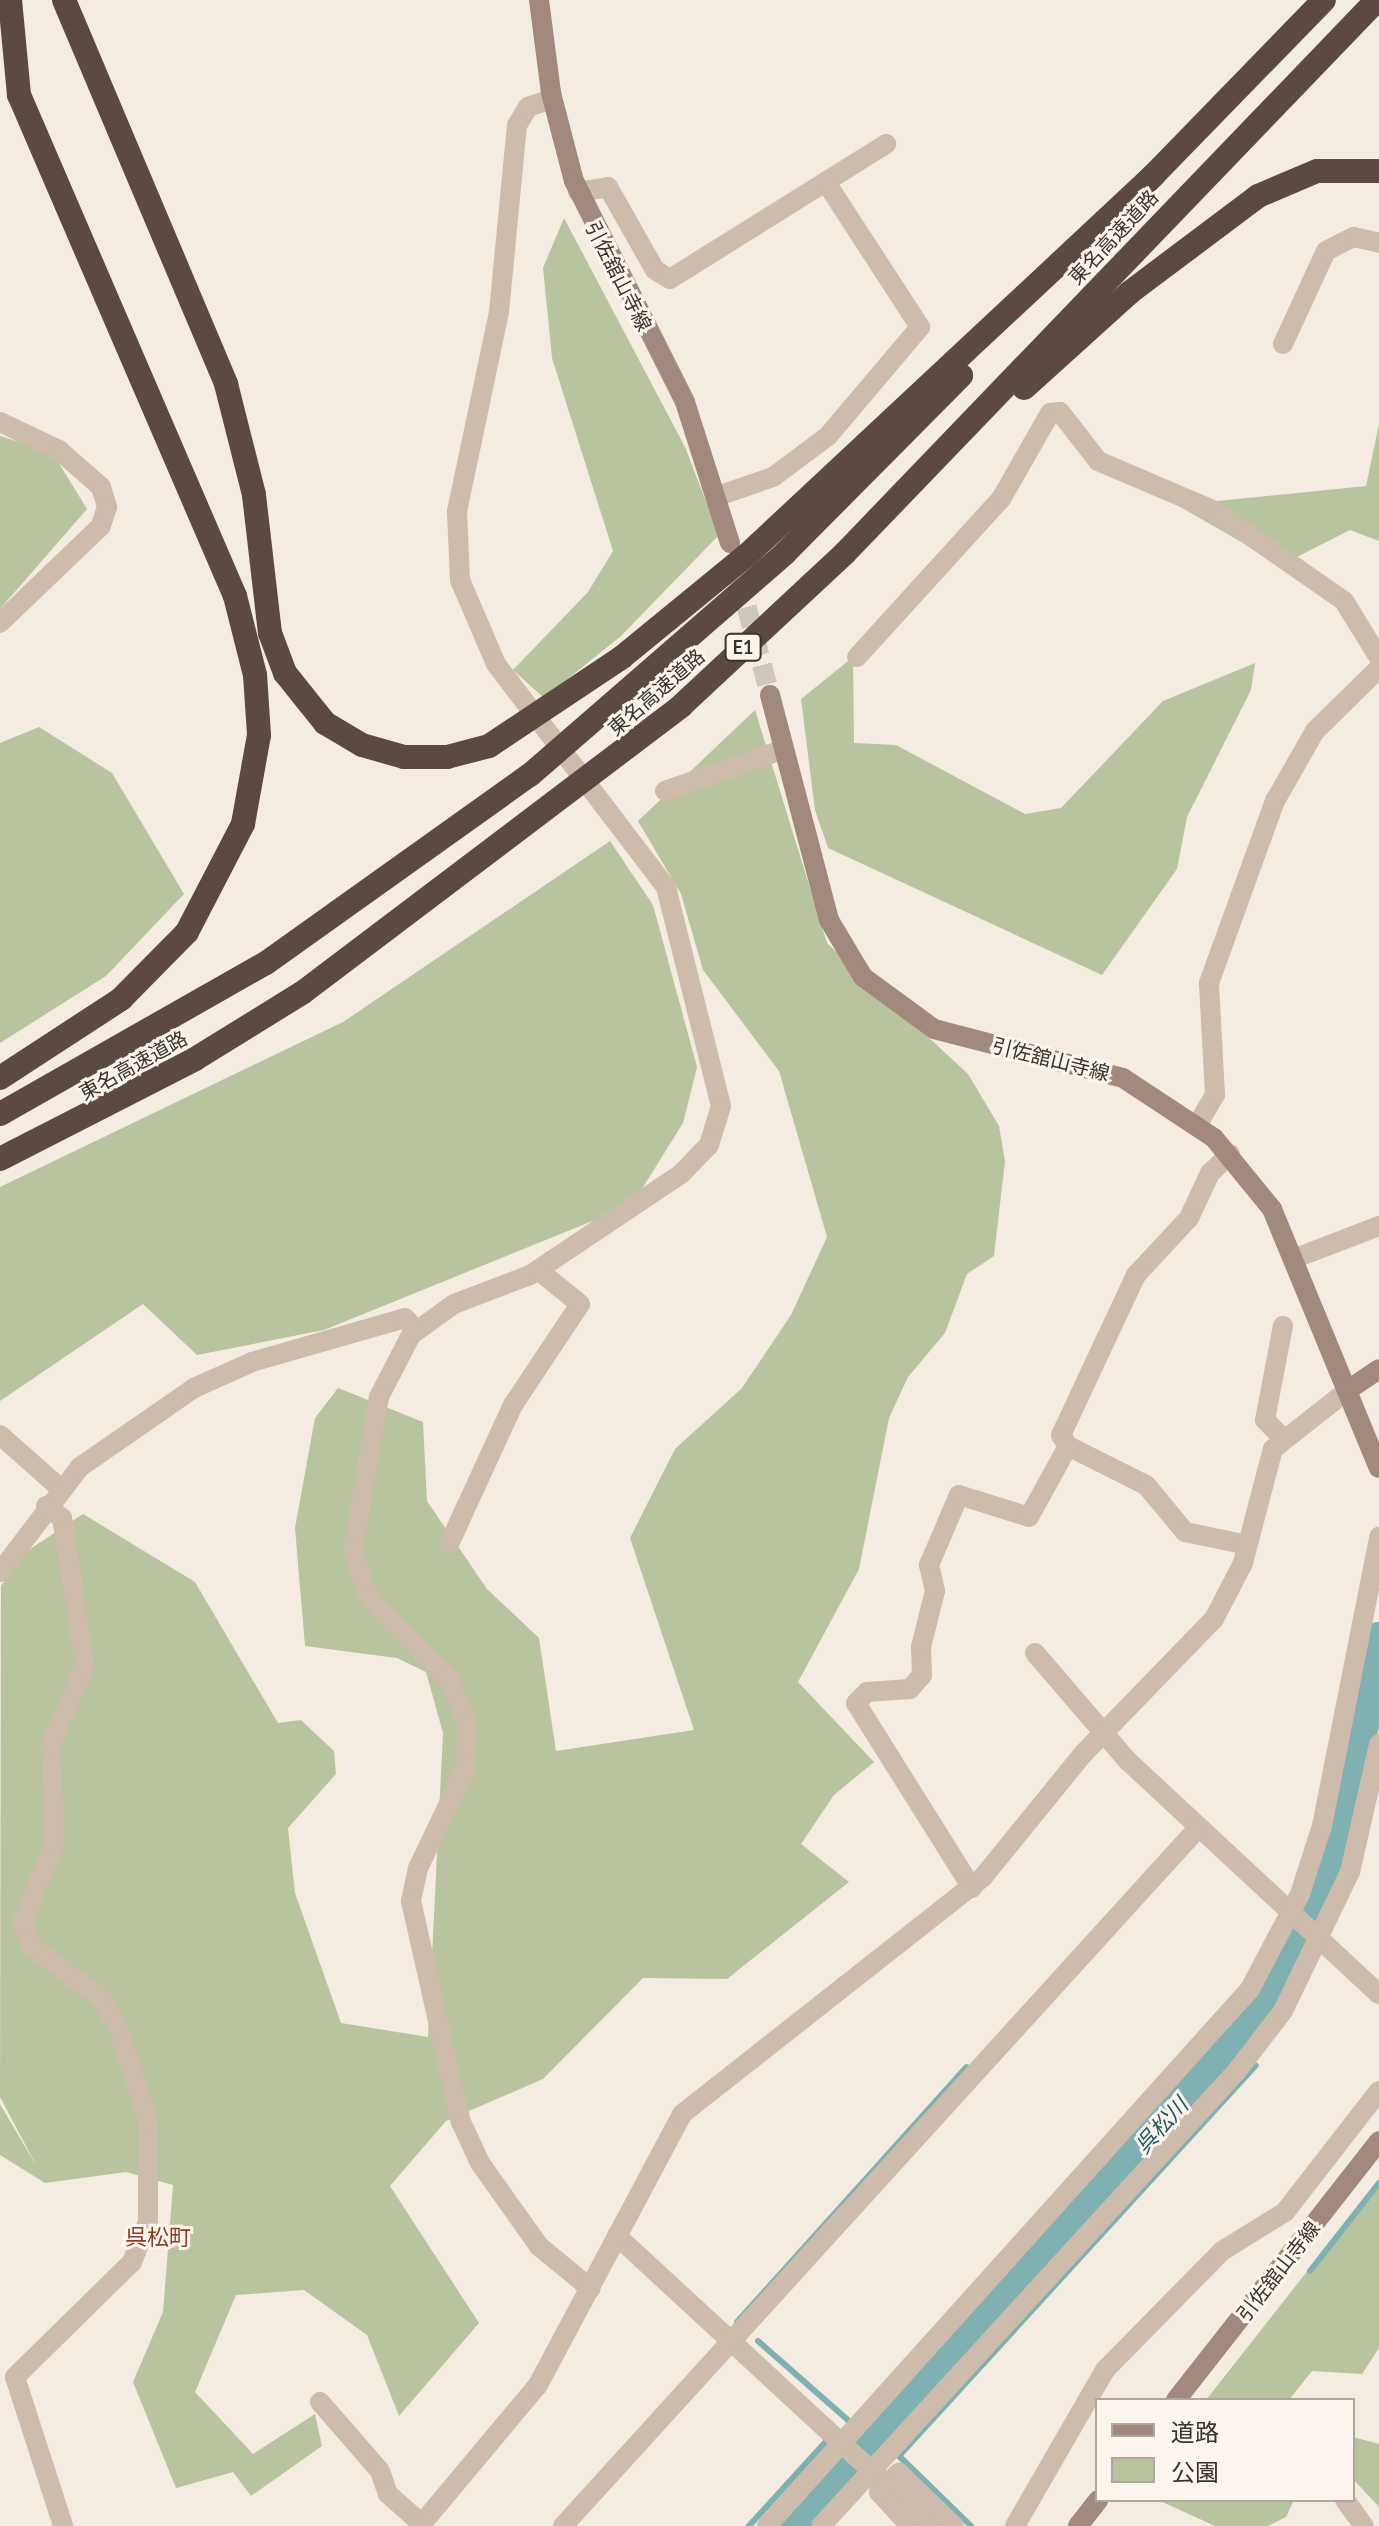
<!DOCTYPE html>
<meta charset="utf-8">
<style>
body{margin:0}
#map{position:relative;width:1379px;height:2526px;overflow:hidden;background:#f4ebe1;font-family:Lato,"Noto Sans JP",sans-serif}
div>[style]{position:absolute}
[style*='--x']{left:calc(var(--x)*1px);top:calc(var(--y)*1px);width:calc(var(--w)*1px);rotate:calc(var(--a)*1deg)}
.green>*{inset:0;background:#b8c4a0}
.stream>*{height:6px;margin:-3px;padding:0 3px;transform-origin:3px;border-radius:3px;background:#7fb0b2}
.river>*{height:36px;margin:-18px;padding:0 18px;transform-origin:18px;border-radius:18px;background:#7fb0b2}
.secondary-tunnel>*{height:20px;margin-top:-10px;transform-origin:0;background:repeating-linear-gradient(90deg,#cfc6bd 0 20px,transparent 0 30px)}
.minor>*{height:20px;margin:-10px;padding:0 10px;transform-origin:10px;border-radius:10px;background:#cdbbac}
.secondary>*{height:20px;margin:-10px;padding:0 10px;transform-origin:10px;border-radius:10px;background:#a18a7d}
.motorway>*{height:24px;margin:-12px;padding:0 12px;transform-origin:12px;border-radius:12px;background:#5c4a42}
span{translate:-50% -50%;white-space:nowrap;text-align:center;line-height:1.15;-webkit-text-stroke:6px #fbf5ee;paint-order:stroke}
.shield-label span{padding:2px 6px;background:#fbf5ee;border:2px solid;border-radius:6px;-webkit-text-stroke-width:0}
.shield-label{font-size:18px;color:#3b302b;font-weight:700}
.street-label{font-size:20px;color:#3b302b}
.water-label{font-size:22px;color:#1f5a5e;font-style:italic}
.neighbourhood-label{font-size:22px;color:#8c3b22}
.legend{position:absolute;left:1095px;top:2398px;width:260px;height:104px;box-sizing:border-box;background:#fbf5ee;border:2px solid #aea6a0;margin:0;padding:10px 14px;list-style:none;font-size:24px;color:#3b302b}
.legend li{display:flex;align-items:center;gap:16px;height:40px}
.legend b{width:40px;border:2px solid #aea6a0}
</style>
<div id="map">
<div class="green">
<i style="clip-path:polygon(564px 218px,685px 447px,719px 535px,621px 636px,544px 698px,513px 670px,588px 592px,613px 551px,552px 358px,543px 268px)"></i>
<i style="clip-path:polygon(1379px 424px,1379px 541px,1350px 530px,1281px 565px,1177px 505px,1366px 486px)"></i>
<i style="clip-path:polygon(0 436px,52px 452px,87px 509px,0 609px)"></i>
<i style="clip-path:polygon(853px 657px,854px 743px,896px 745px,1025px 814px,1061px 808px,1163px 701px,1255px 663px,1251px 690px,1187px 817px,1177px 869px,1102px 975px,828px 848px,815px 810px,801px 699px)"></i>
<i style="clip-path:polygon(755px 710px,827px 943px,968px 1074px,999px 1126px,1005px 1161px,994px 1256px,967px 1274px,945px 1333px,908px 1377px,889px 1418px,859px 1569px,798px 1682px,874px 1762px,834px 1795px,801px 1844px,849px 1882px,727px 1979px,643px 1978px,543px 2079px,446px 2121px,390px 2186px,479px 2323px,399px 2416px,367px 2335px,304px 2290px,236px 2295px,195px 2392px,253px 2454px,315px 2414px,322px 2446px,251px 2496px,233px 2472px,176px 2488px,133px 2382px,163px 2312px,173px 2185px,126px 2172px,45px 2183px,0 2155px,0 2104px,37px 2167px,0 2097px,1px 1586px,21px 1555px,83px 1514px,195px 1582px,278px 1723px,301px 1720px,334px 1751px,336px 1774px,288px 1828px,295px 1893px,341px 2023px,428px 2037px,443px 1733px,426px 1672px,397px 1658px,305px 1646px,295px 1528px,315px 1418px,338px 1388px,423px 1422px,427px 1501px,487px 1589px,539px 1638px,556px 1751px,694px 1730px,630px 1538px,675px 1449px,742px 1388px,791px 1315px,827px 1237px,779px 1071px,703px 970px,681px 894px,638px 821px)"></i>
<i style="clip-path:polygon(39px 727px,112px 773px,184px 894px,106px 976px,0 1043px,0 743px)"></i>
<i style="clip-path:polygon(610px 841px,653px 905px,697px 1067px,683px 1123px,632px 1205px,324px 1330px,197px 1355px,143px 1304px,0 1401px,0 1187px,343px 1022px)"></i>
<i style="clip-path:polygon(1379px 2180px,1379px 2348px,1362px 2374px,1312px 2371px,1289px 2400px,1206px 2400px)"></i>
<i style="clip-path:polygon(1353px 2437px,1379px 2444px,1379px 2507px,1353px 2479px)"></i>
<i style="clip-path:polygon(1158px 2500px,1294px 2500px,1286px 2517px,1268px 2526px,1215px 2526px)"></i>
</div>
<div class="stream">
<i style="--x:1310;--y:2271;--w:112;--a:-51.9"></i>
<i style="--x:737;--y:2322;--w:343;--a:-48"></i>
<i style="--x:758;--y:2341;--w:120;--a:41.3"></i>
<i style="--x:861;--y:2432;--w:14;--a:39"></i>
<i style="--x:877;--y:2435;--w:13;--a:42"></i>
<i style="--x:898;--y:2455;--w:102;--a:44.2"></i>
<i style="--x:899;--y:2456;--w:529;--a:-47.6"></i>
<i style="--x:749;--y:2526;--w:119;--a:-47.7"></i>
</div>
<div class="river">
<i style="--x:794;--y:2526;--w:707;--a:-48.04"></i>
<i style="--x:1267;--y:2000;--w:148;--a:-64.5"></i>
<i style="--x:1331;--y:1866;--w:231;--a:-78"></i>
</div>
<div class="secondary-tunnel">
<i style="--x:739;--y:578;--w:121;--a:75.2"></i>
</div>
<div class="minor">
<i style="--x:552;--y:99;--w:25;--a:162"></i>
<i style="--x:528;--y:107;--w:21;--a:121"></i>
<i style="--x:517;--y:125;--w:188;--a:95.5"></i>
<i style="--x:499;--y:312;--w:203;--a:101.9"></i>
<i style="--x:457;--y:511;--w:69;--a:87.5"></i>
<i style="--x:460;--y:580;--w:91;--a:66.8"></i>
<i style="--x:496;--y:664;--w:280;--a:52.7"></i>
<i style="--x:666;--y:887;--w:226;--a:75.9"></i>
<i style="--x:721;--y:1106;--w:41;--a:107.1"></i>
<i style="--x:709;--y:1145;--w:40;--a:134"></i>
<i style="--x:681;--y:1174;--w:182;--a:146.2"></i>
<i style="--x:530;--y:1275;--w:81;--a:159.1"></i>
<i style="--x:454;--y:1304;--w:53;--a:144.2"></i>
<i style="--x:411;--y:1335;--w:70;--a:117.3"></i>
<i style="--x:379;--y:1397;--w:155;--a:99.6"></i>
<i style="--x:353;--y:1550;--w:46;--a:73.5"></i>
<i style="--x:366;--y:1594;--w:119;--a:45.7"></i>
<i style="--x:449;--y:1679;--w:47;--a:67.3"></i>
<i style="--x:467;--y:1722;--w:46;--a:91.2"></i>
<i style="--x:466;--y:1768;--w:111;--a:115.6"></i>
<i style="--x:418;--y:1868;--w:34;--a:102"></i>
<i style="--x:411;--y:1901;--w:227;--a:77.3"></i>
<i style="--x:461;--y:2122;--w:45;--a:65.1"></i>
<i style="--x:480;--y:2163;--w:102;--a:54.6"></i>
<i style="--x:539;--y:2246;--w:67;--a:39.6"></i>
<i style="--x:578;--y:192;--w:30;--a:-9"></i>
<i style="--x:608;--y:187;--w:95;--a:60.5"></i>
<i style="--x:655;--y:270;--w:17;--a:31"></i>
<i style="--x:670;--y:279;--w:255;--a:-32"></i>
<i style="--x:1283;--y:344;--w:102;--a:-65.2"></i>
<i style="--x:1326;--y:251;--w:31;--a:-27"></i>
<i style="--x:1354;--y:237;--w:26;--a:13"></i>
<i style="--x:0;--y:422;--w:65;--a:25.4"></i>
<i style="--x:59;--y:450;--w:56;--a:41.4"></i>
<i style="--x:101;--y:487;--w:21;--a:73"></i>
<i style="--x:107;--y:507;--w:20;--a:108"></i>
<i style="--x:101;--y:526;--w:140;--a:136.2"></i>
<i style="--x:718;--y:496;--w:58;--a:-19.1"></i>
<i style="--x:773;--y:477;--w:69;--a:-36.7"></i>
<i style="--x:828;--y:436;--w:143;--a:-49.8"></i>
<i style="--x:920;--y:327;--w:173;--a:-123"></i>
<i style="--x:857;--y:657;--w:214;--a:-47.7"></i>
<i style="--x:1001;--y:499;--w:99;--a:-60.3"></i>
<i style="--x:1050;--y:413;--w:10;--a:-6"></i>
<i style="--x:1060;--y:412;--w:62;--a:52.2"></i>
<i style="--x:1098;--y:461;--w:127;--a:23.1"></i>
<i style="--x:1215;--y:511;--w:157;--a:34.9"></i>
<i style="--x:1344;--y:601;--w:67;--a:58.4"></i>
<i style="--x:665;--y:791;--w:126;--a:-19.4"></i>
<i style="--x:1198;--y:1124;--w:34;--a:-60"></i>
<i style="--x:1215;--y:1095;--w:112;--a:-93.1"></i>
<i style="--x:1209;--y:983;--w:194;--a:-70.1"></i>
<i style="--x:1275;--y:801;--w:81;--a:-60.3"></i>
<i style="--x:1315;--y:731;--w:90;--a:-44.5"></i>
<i style="--x:1230;--y:1154;--w:28;--a:136"></i>
<i style="--x:1210;--y:1173;--w:50;--a:115"></i>
<i style="--x:1189;--y:1218;--w:78;--a:132.9"></i>
<i style="--x:1136;--y:1275;--w:177;--a:115.1"></i>
<i style="--x:1061;--y:1435;--w:13;--a:58"></i>
<i style="--x:1068;--y:1446;--w:87;--a:26.6"></i>
<i style="--x:1146;--y:1485;--w:61;--a:50.3"></i>
<i style="--x:1185;--y:1532;--w:64;--a:11.7"></i>
<i style="--x:1293;--y:1259;--w:92;--a:-21"></i>
<i style="--x:0;--y:1435;--w:80;--a:41.5"></i>
<i style="--x:1282;--y:1437;--w:24;--a:-135"></i>
<i style="--x:1265;--y:1420;--w:96;--a:-79.2"></i>
<i style="--x:449;--y:1544;--w:153;--a:-65.3"></i>
<i style="--x:513;--y:1405;--w:121;--a:-56.4"></i>
<i style="--x:580;--y:1304;--w:54;--a:-141"></i>
<i style="--x:0;--y:1572;--w:132;--a:-52.7"></i>
<i style="--x:80;--y:1467;--w:139;--a:-34.7"></i>
<i style="--x:194;--y:1388;--w:64;--a:-24.1"></i>
<i style="--x:252;--y:1362;--w:159;--a:-16"></i>
<i style="--x:405;--y:1318;--w:16;--a:47"></i>
<i style="--x:1035;--y:1653;--w:143;--a:49.3"></i>
<i style="--x:1128;--y:1761;--w:342;--a:42.9"></i>
<i style="--x:972;--y:1888;--w:218;--a:-122.1"></i>
<i style="--x:856;--y:1703;--w:16;--a:-45"></i>
<i style="--x:867;--y:1692;--w:43;--a:-4"></i>
<i style="--x:910;--y:1689;--w:18;--a:-49"></i>
<i style="--x:922;--y:1675;--w:28;--a:-92"></i>
<i style="--x:921;--y:1647;--w:58;--a:-76"></i>
<i style="--x:935;--y:1591;--w:27;--a:-103"></i>
<i style="--x:929;--y:1565;--w:76;--a:-66.8"></i>
<i style="--x:959;--y:1495;--w:73;--a:17.4"></i>
<i style="--x:1029;--y:1517;--w:81;--a:-61.2"></i>
<i style="--x:617;--y:2236;--w:427;--a:42.7"></i>
<i style="--x:15;--y:2377;--w:164;--a:-44.5"></i>
<i style="--x:132;--y:2262;--w:43;--a:-68.2"></i>
<i style="--x:148;--y:2222;--w:102;--a:-90"></i>
<i style="--x:148;--y:2120;--w:96;--a:-107.7"></i>
<i style="--x:119;--y:2029;--w:36;--a:-120"></i>
<i style="--x:101;--y:1998;--w:86;--a:-143.5"></i>
<i style="--x:32;--y:1947;--w:25;--a:-113"></i>
<i style="--x:22;--y:1924;--w:87;--a:-68.4"></i>
<i style="--x:54;--y:1843;--w:99;--a:-91.7"></i>
<i style="--x:51;--y:1744;--w:85;--a:-66.4"></i>
<i style="--x:85;--y:1666;--w:150;--a:-98.8"></i>
<i style="--x:62;--y:1518;--w:20;--a:-143"></i>
<i style="--x:15;--y:2377;--w:157;--a:72.1"></i>
<i style="--x:320;--y:2402;--w:91;--a:49"></i>
<i style="--x:380;--y:2471;--w:24;--a:71"></i>
<i style="--x:388;--y:2494;--w:45;--a:41.4"></i>
<i style="--x:1345;--y:2500;--w:32;--a:54"></i>
<i style="--x:420;--y:2526;--w:184;--a:-50.1"></i>
<i style="--x:538;--y:2385;--w:307;--a:-62"></i>
<i style="--x:682;--y:2114;--w:383;--a:-38.2"></i>
<i style="--x:983;--y:1877;--w:159;--a:-50.9"></i>
<i style="--x:1083;--y:1754;--w:188;--a:-45.9"></i>
<i style="--x:1214;--y:1619;--w:63;--a:-62.6"></i>
<i style="--x:1243;--y:1563;--w:118;--a:-75.3"></i>
<i style="--x:1273;--y:1449;--w:95;--a:-38.2"></i>
<i style="--x:563;--y:2526;--w:945;--a:-47.7"></i>
<i style="--x:767;--y:2526;--w:722;--a:-48.03"></i>
<i style="--x:1250;--y:1989;--w:107;--a:-62.2"></i>
<i style="--x:1300;--y:1894;--w:71;--a:-72.1"></i>
<i style="--x:1322;--y:1826;--w:295;--a:-78.8"></i>
<i style="--x:821;--y:2526;--w:615;--a:-47.57"></i>
<i style="--x:1236;--y:2072;--w:77;--a:-52.4"></i>
<i style="--x:1283;--y:2011;--w:154;--a:-64.3"></i>
<i style="--x:1350;--y:1872;--w:131;--a:-77.2"></i>
<i style="--x:910;--y:2526;--w:46;--a:-132.4"></i>
<i style="--x:879;--y:2492;--w:28;--a:-44"></i>
<i style="--x:899;--y:2473;--w:76;--a:43.9"></i>
<i style="--x:1015;--y:2526;--w:180;--a:-60"></i>
<i style="--x:1105;--y:2370;--w:167;--a:-45.5"></i>
<i style="--x:1222;--y:2251;--w:74;--a:-31.8"></i>
<i style="--x:1285;--y:2212;--w:153;--a:-52.2"></i>
</div>
<div class="secondary">
<i style="--x:539;--y:0;--w:94;--a:82.6"></i>
<i style="--x:551;--y:93;--w:91;--a:75.4"></i>
<i style="--x:574;--y:181;--w:247;--a:63.3"></i>
<i style="--x:685;--y:402;--w:148;--a:72.3"></i>
<i style="--x:770;--y:695;--w:233;--a:75.3"></i>
<i style="--x:829;--y:920;--w:66;--a:59.2"></i>
<i style="--x:863;--y:977;--w:88;--a:36.2"></i>
<i style="--x:934;--y:1029;--w:195;--a:14.5"></i>
<i style="--x:1123;--y:1078;--w:109;--a:33.4"></i>
<i style="--x:1214;--y:1138;--w:92;--a:50.8"></i>
<i style="--x:1272;--y:1209;--w:280;--a:67.6"></i>
<i style="--x:1348;--y:1390;--w:37;--a:-34"></i>
<i style="--x:1176;--y:2400;--w:329;--a:-51.9"></i>
<i style="--x:1078;--y:2526;--w:33;--a:-52"></i>
</div>
<div class="motorway">
<i style="--x:64;--y:0;--w:417;--a:67.1"></i>
<i style="--x:226;--y:384;--w:114;--a:75.8"></i>
<i style="--x:254;--y:495;--w:139;--a:83.4"></i>
<i style="--x:270;--y:633;--w:43;--a:69.4"></i>
<i style="--x:285;--y:673;--w:64;--a:51.3"></i>
<i style="--x:325;--y:723;--w:43;--a:30.7"></i>
<i style="--x:362;--y:745;--w:44;--a:15.9"></i>
<i style="--x:404;--y:757;--w:43;--a:0"></i>
<i style="--x:447;--y:757;--w:43;--a:-14.7"></i>
<i style="--x:489;--y:746;--w:159;--a:-33.7"></i>
<i style="--x:621;--y:658;--w:163;--a:-39.3"></i>
<i style="--x:747;--y:555;--w:557;--a:-43.04"></i>
<i style="--x:1144;--y:185;--w:258;--a:-45.8"></i>
<i style="--x:1024;--y:388;--w:142;--a:-42.1"></i>
<i style="--x:1129;--y:293;--w:161;--a:-36.9"></i>
<i style="--x:1258;--y:196;--w:64;--a:-23"></i>
<i style="--x:1317;--y:171;--w:62;--a:0"></i>
<i style="--x:0;--y:1078;--w:145;--a:-33.1"></i>
<i style="--x:121;--y:999;--w:94;--a:-45.4"></i>
<i style="--x:187;--y:932;--w:122;--a:-62.6"></i>
<i style="--x:243;--y:824;--w:90;--a:-79.8"></i>
<i style="--x:259;--y:735;--w:60;--a:-93.8"></i>
<i style="--x:255;--y:675;--w:81;--a:-104.2"></i>
<i style="--x:235;--y:596;--w:546;--a:-113.32"></i>
<i style="--x:19;--y:95;--w:95;--a:-95.4"></i>
<i style="--x:0;--y:1114;--w:306;--a:-29.6"></i>
<i style="--x:266;--y:963;--w:324;--a:-35.5"></i>
<i style="--x:530;--y:775;--w:338;--a:-41"></i>
<i style="--x:785;--y:553;--w:250;--a:-45.2"></i>
<i style="--x:0;--y:1159;--w:219;--a:-27.1"></i>
<i style="--x:195;--y:1059;--w:126;--a:-31.7"></i>
<i style="--x:302;--y:993;--w:475;--a:-37.1"></i>
<i style="--x:681;--y:706;--w:224;--a:-43"></i>
<i style="--x:845;--y:553;--w:767;--a:-46.11"></i>
</div>
<div class="shield-label">
<span style="left:743px;top:647px">E1</span>
</div>
<div class="street-label">
<span style="left:1113px;top:237px;rotate:-47deg">東名高速道路</span>
<span style="left:619px;top:276px;rotate:63deg">引佐舘山寺線</span>
<span style="left:656px;top:692px;rotate:-41deg">東名高速道路</span>
<span style="left:1051px;top:1059px;rotate:14deg">引佐舘山寺線</span>
<span style="left:133px;top:1065px;rotate:-29deg">東名高速道路</span>
<span style="left:1278px;top:2271px;rotate:-52deg">引佐舘山寺線</span>
</div>
<div class="water-label">
<span style="left:1161px;top:2125px;rotate:-48deg">呉松川</span>
</div>
<div class="neighbourhood-label">
<span style="left:158px;top:2237px">呉松町</span>
</div>
<ul class="legend">
<li><b style="height:10px;background:#a18a7d"></b>道路</li>
<li><b style="height:22px;background:#b8c4a0"></b>公園</li>
</ul>
</div>
